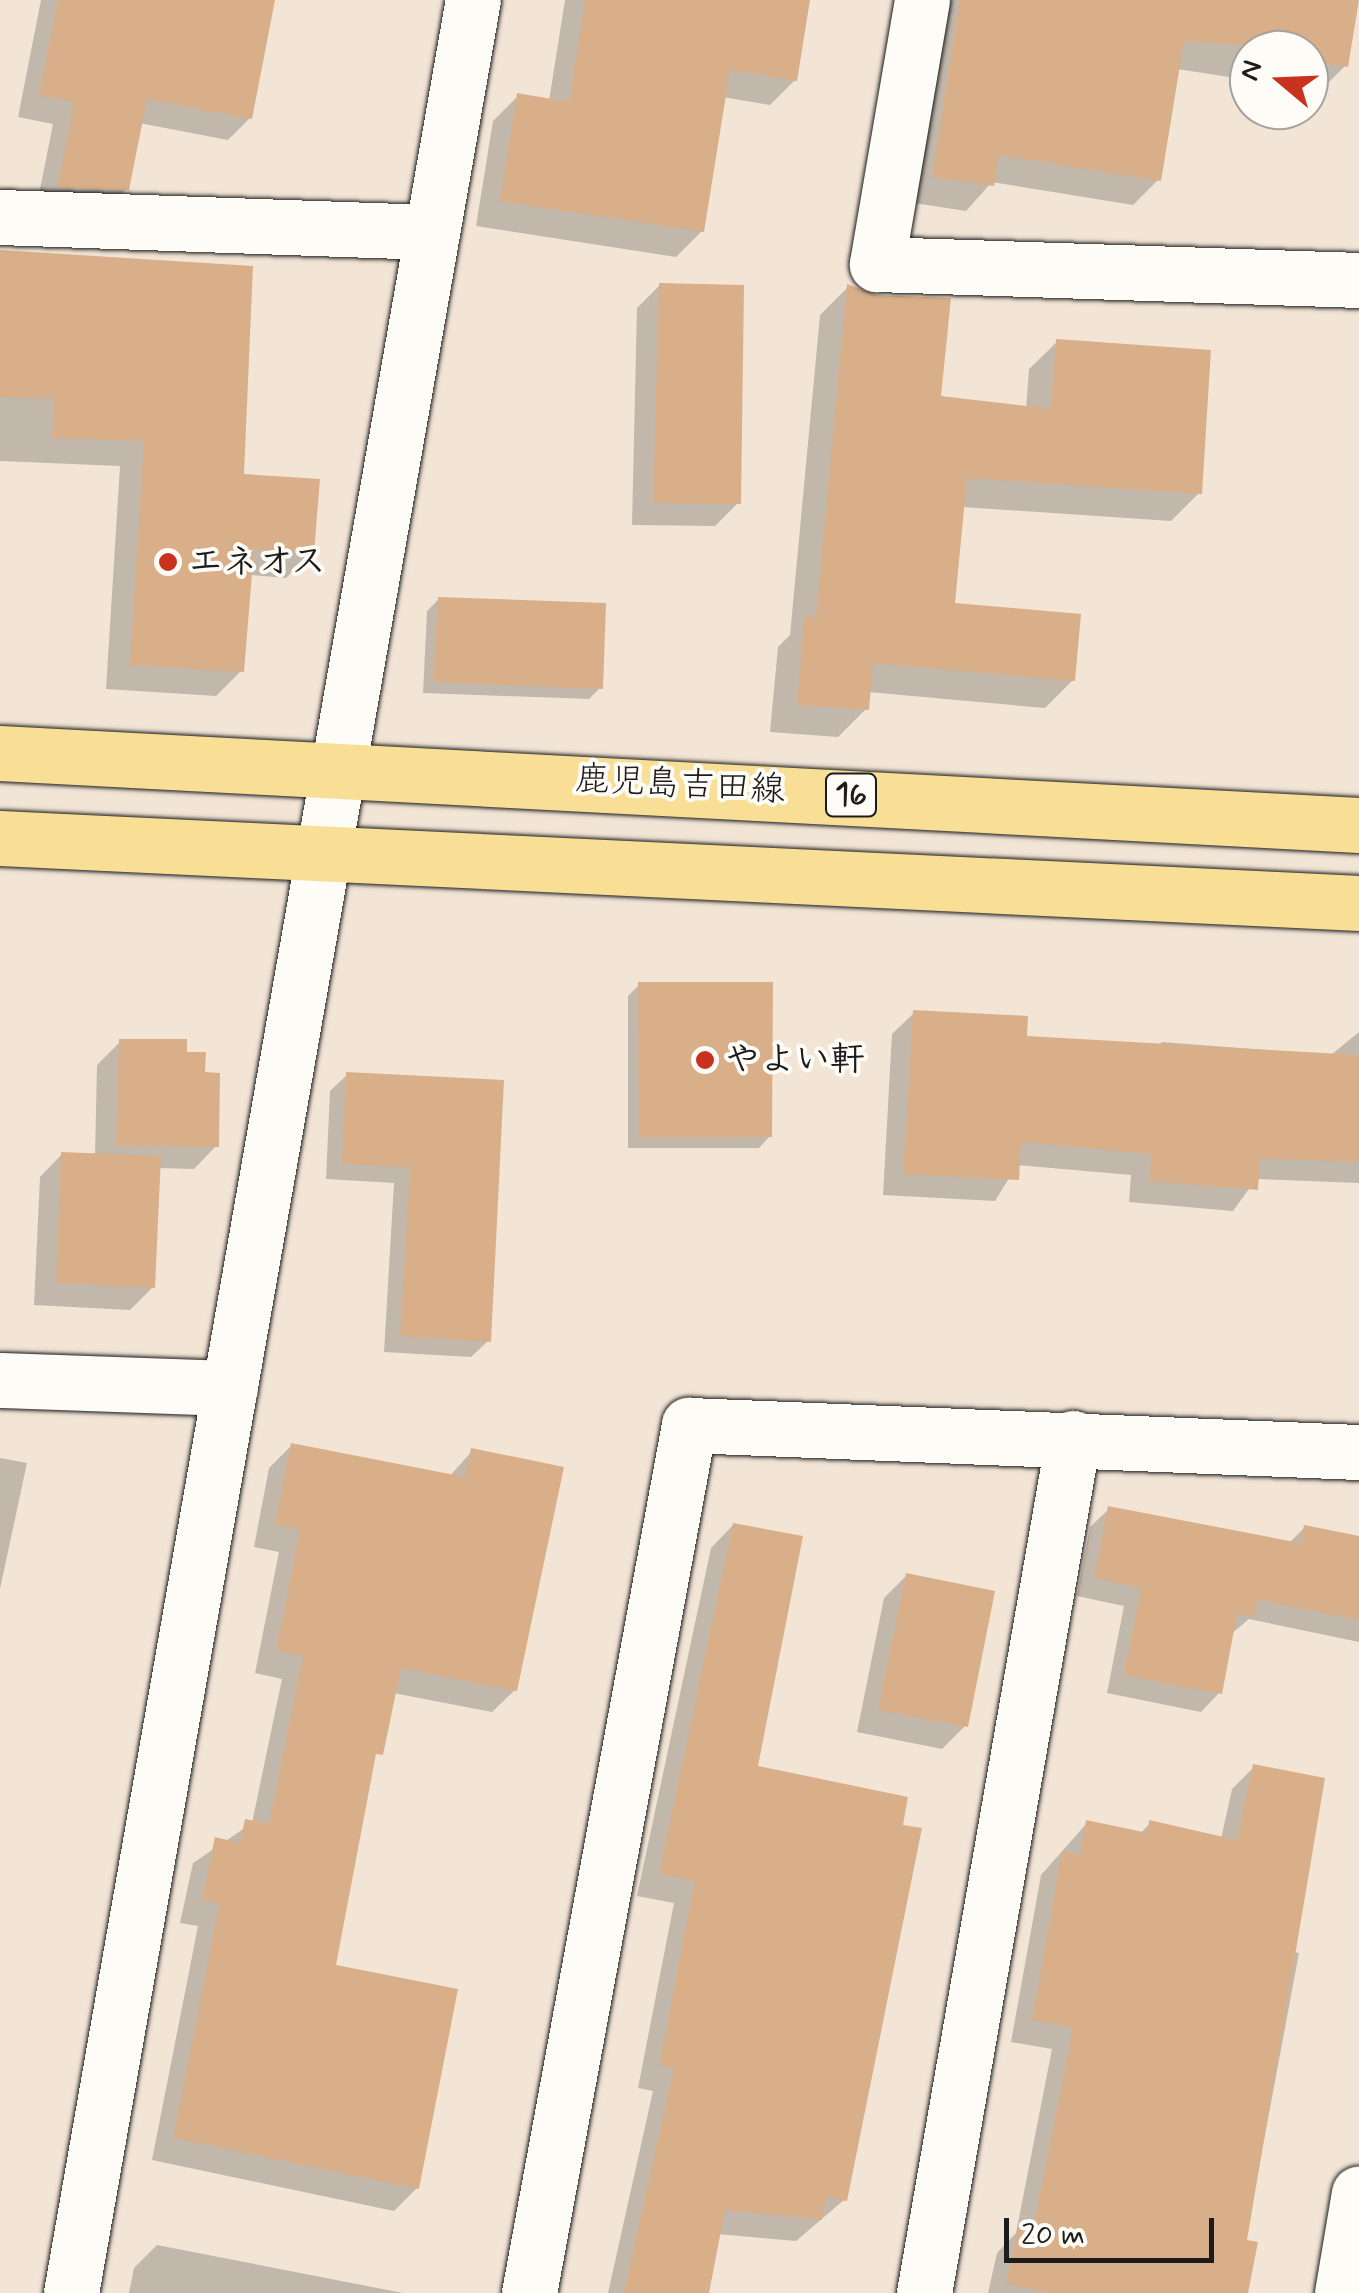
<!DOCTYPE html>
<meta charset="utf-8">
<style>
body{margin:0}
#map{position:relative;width:1359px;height:2293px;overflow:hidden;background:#f2e5d6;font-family:Mynerve,"Klee One",sans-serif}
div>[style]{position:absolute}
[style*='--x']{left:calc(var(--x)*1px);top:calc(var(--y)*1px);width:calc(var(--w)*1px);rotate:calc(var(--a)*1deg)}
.shadow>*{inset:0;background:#0003}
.building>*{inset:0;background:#d9af8a}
.roads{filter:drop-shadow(0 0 2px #1c1c1c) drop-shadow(0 0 2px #1c1c1c)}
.minor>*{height:55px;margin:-27.5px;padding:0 27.5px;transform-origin:27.5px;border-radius:27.5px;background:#fdfcf7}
.tertiary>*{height:55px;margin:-27.5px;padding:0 27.5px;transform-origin:27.5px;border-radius:27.5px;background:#fdfcf7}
.primary>*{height:55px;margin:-27.5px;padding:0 27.5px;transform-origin:27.5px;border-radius:27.5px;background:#f9df96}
.dots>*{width:28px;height:28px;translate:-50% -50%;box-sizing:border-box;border:5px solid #fdfcf7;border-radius:50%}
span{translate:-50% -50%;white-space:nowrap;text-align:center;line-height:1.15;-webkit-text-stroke:8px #fdfcf7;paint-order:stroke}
.shield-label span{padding:2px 8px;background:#fdfcf7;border:2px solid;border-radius:8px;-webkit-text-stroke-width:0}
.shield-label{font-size:32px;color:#1c1c1c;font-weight:700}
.poi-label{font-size:35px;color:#1c1c1c;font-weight:700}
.left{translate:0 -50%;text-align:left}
.street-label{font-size:35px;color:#1c1c1c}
.north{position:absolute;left:1229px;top:30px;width:100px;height:100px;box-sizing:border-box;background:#fdfcf7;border:2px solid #a3a29f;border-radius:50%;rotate:289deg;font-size:28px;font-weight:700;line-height:40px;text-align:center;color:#1c1c1c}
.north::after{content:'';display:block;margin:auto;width:35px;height:45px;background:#c8321e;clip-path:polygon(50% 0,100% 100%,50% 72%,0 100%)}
.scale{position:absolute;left:1004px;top:2218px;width:210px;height:45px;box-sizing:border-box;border:5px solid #1c1c1c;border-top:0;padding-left:12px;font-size:30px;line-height:35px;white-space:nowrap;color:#1c1c1c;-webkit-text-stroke:8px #fdfcf7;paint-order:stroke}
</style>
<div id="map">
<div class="shadow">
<i style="clip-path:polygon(41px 0,272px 0,250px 118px,228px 140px,139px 123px,126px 189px,104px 211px,36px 209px,53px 124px,18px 117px)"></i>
<i style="clip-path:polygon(565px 0,807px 0,795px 80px,770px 105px,723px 97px,702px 231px,676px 257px,476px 226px,493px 121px,518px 96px,549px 101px)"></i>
<i style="clip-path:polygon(939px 0,1356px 0,1345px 66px,1320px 91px,1309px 90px,1309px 50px,1249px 50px,1249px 80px,1177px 69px,1159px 179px,1133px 205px,992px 182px,966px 211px,908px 202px)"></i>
<i style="clip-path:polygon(0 253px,312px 552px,286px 578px,250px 575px,241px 671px,216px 696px,106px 689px,120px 466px,0 461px)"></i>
<i style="clip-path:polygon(660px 285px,738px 503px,715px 526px,632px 525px,637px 308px)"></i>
<i style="clip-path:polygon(848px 287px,938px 398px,1026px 409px,1029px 369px,1057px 342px,1199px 493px,1171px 521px,962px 507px,952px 605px,1073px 680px,1045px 708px,868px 692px,866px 709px,838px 737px,770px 732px,778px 647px,790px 635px,820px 315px)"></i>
<i style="clip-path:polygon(439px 599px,600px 688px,589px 699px,423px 693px,427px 611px)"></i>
<i style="clip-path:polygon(639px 985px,770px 1136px,759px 1148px,628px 1148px,628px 996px)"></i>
<i style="clip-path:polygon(914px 1013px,1024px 1039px,1154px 1050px,1162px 1042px,1331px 1055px,1359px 1032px,1359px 1183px,1256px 1179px,1233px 1211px,1129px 1202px,1131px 1175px,1017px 1165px,995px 1201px,883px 1195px,892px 1034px)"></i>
<i style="clip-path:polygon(120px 1042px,185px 1055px,202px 1075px,216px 1146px,194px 1169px,158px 1168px,153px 1287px,130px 1310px,34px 1305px,40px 1177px,62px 1154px,95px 1156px,97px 1065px)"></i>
<i style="clip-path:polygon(347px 1075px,501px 1082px,488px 1341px,471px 1357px,384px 1352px,394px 1183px,326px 1179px,330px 1091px)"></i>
<i style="clip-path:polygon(292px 1445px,449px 1477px,472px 1451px,515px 1690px,492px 1712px,393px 1693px,371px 1763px,333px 1967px,417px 2188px,394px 2211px,152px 2160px,198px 1926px,180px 1923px,193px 1863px,252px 1823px,282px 1679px,255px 1673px,279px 1552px,254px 1547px,269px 1468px)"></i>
<i style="clip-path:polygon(0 1458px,27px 1463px,0 1589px)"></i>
<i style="clip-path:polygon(1109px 1509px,1288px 1544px,1304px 1528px,1359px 1538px,1359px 1642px,1249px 1619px,1231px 1634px,1219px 1693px,1201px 1712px,1107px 1693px,1124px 1606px,1077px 1596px,1090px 1527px)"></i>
<i style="clip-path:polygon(733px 1525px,755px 1768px,844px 2200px,796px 2241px,718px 2234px,707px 2293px,608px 2293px,653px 2091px,638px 2088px,674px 1903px,637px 1896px,711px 1548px)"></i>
<i style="clip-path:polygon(907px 1575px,965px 1726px,942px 1749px,857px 1732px,884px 1598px)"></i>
<i style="clip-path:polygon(1254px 1767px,1288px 1951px,1299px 1953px,1245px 2242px,1246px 2293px,988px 2293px,997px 2253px,1016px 2233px,1052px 2049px,1011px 2042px,1041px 1875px,1087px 1823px,1140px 1834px,1150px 1823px,1221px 1839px,1232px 1789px)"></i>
<i style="clip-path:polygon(157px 2245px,403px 2293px,129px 2293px,134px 2268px)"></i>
</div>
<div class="building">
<i style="clip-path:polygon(58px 0,275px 0,252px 119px,147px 99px,129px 190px,57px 188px,74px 102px,39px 96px)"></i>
<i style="clip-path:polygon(585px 0,810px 0,797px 81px,730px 70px,704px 232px,500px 201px,517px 93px,569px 102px)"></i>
<i style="clip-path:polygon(960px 0,1359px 0,1348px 67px,1309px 61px,1309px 50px,1184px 41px,1161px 181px,998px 155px,994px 186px,932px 177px)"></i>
<i style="clip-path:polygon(0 250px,253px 266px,244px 474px,320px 479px,314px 553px,254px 549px,244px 672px,130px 665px,144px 441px,52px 438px,54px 398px,0 397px)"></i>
<i style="clip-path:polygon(659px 283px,744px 285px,741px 504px,653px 503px)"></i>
<i style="clip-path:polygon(847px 284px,876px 295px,951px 298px,941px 396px,1051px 409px,1056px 339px,1211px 350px,1202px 494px,967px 478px,955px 603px,1081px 614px,1075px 681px,873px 663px,869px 710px,797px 705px,804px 617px,816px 617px)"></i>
<i style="clip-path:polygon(438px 597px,606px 603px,603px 689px,433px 682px)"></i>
<i style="clip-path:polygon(638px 982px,773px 982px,772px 1137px,639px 1138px)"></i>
<i style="clip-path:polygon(913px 1010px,1028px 1016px,1027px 1036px,1359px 1055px,1359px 1162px,1260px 1158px,1258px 1190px,1149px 1181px,1152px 1154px,1021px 1142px,1019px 1180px,903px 1174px)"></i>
<i style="clip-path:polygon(119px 1039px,187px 1039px,187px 1052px,206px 1052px,205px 1072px,220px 1073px,219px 1147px,116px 1146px)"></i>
<i style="clip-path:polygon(346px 1072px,504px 1080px,491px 1342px,400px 1336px,410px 1167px,342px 1164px)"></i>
<i style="clip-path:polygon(61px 1152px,161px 1156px,155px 1288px,56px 1283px)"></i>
<i style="clip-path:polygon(291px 1443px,465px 1477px,471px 1448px,564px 1467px,517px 1691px,401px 1668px,383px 1755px,376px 1754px,336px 1965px,458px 1989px,419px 2189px,173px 2138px,219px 1904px,202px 1900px,215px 1837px,240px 1843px,245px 1819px,269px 1824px,303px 1656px,276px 1651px,300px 1530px,275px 1525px)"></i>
<i style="clip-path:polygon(1108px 1506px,1300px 1543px,1304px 1525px,1359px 1536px,1359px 1620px,1258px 1600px,1254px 1617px,1237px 1614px,1222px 1694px,1124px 1675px,1141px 1588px,1094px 1578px)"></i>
<i style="clip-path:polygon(733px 1523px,803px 1536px,758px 1766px,908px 1797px,903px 1825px,922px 1828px,847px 2201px,826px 2197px,822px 2220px,725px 2210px,709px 2293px,624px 2293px,674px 2068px,659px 2065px,695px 1881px,659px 1874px)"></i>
<i style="clip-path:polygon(906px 1573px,995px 1591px,968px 1727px,878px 1710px)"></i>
<i style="clip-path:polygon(1253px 1764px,1325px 1778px,1247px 2240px,1258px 2242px,1248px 2293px,1049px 2293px,1006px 2284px,1018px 2228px,1033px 2231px,1073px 2028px,1032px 2020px,1062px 1851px,1080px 1855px,1086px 1820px,1148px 1833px,1149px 1820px,1237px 1840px)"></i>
</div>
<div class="roads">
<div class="minor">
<i style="--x:922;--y:0;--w:268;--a:99.7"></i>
<i style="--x:877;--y:264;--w:482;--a:1.9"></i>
<i style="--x:0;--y:217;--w:432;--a:2"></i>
<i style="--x:0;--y:1380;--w:230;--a:2"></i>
<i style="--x:529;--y:2293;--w:883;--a:-79.56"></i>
<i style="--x:689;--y:1425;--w:671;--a:2.31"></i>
<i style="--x:924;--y:2293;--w:868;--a:-80.11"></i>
<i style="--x:1342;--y:2293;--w:101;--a:-80.4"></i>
</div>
<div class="tertiary">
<i style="--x:71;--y:2293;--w:2328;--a:-80.06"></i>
</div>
<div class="primary">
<i style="--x:0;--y:753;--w:1361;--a:3.03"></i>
<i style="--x:0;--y:838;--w:1361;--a:2.74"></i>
</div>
</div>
<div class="dots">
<i style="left:168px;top:562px;background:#c8321e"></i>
<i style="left:705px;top:1060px;background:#c8321e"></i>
</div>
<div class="shield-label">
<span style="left:851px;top:795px">16</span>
</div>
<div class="poi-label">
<span class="left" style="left:188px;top:562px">エネオス</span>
<span class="left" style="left:725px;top:1060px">やよい軒</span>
</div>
<div class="street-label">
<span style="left:680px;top:785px;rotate:3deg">鹿児島吉田線</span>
</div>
<div class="north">N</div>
<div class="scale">20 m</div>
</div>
